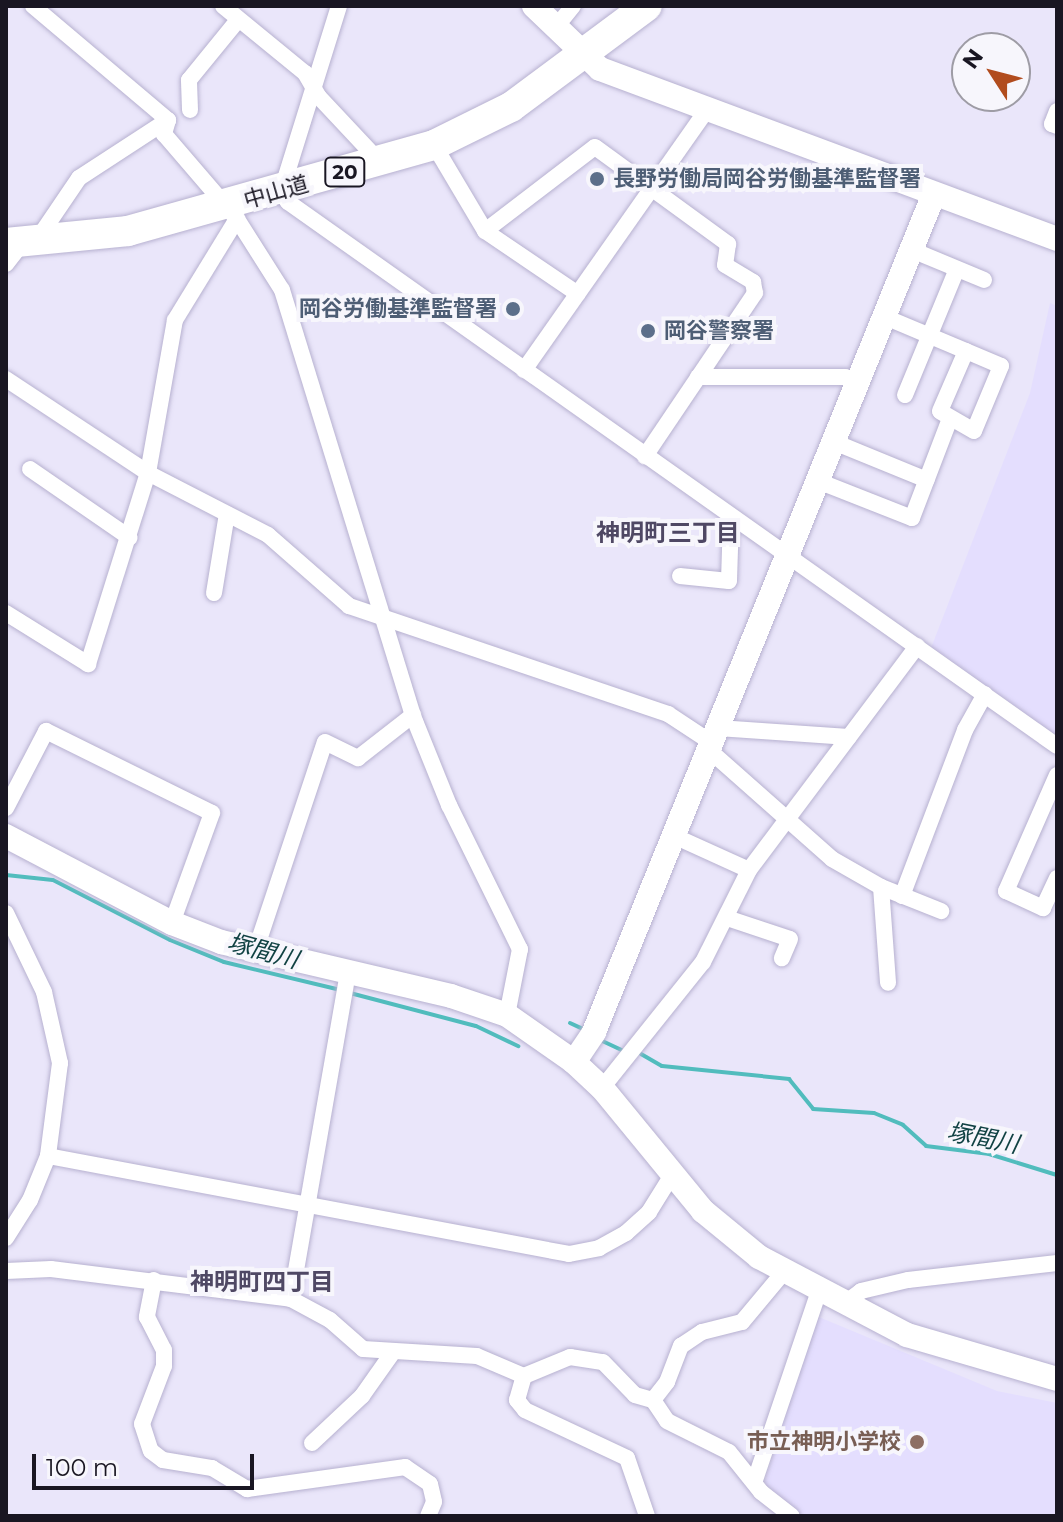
<!DOCTYPE html>
<meta charset="utf-8">
<style>
body{margin:0}
#map{position:relative;width:1063px;height:1522px;overflow:hidden;background:#eae6fa;font-family:Montserrat,"Noto Sans JP",sans-serif}
div>[style]{position:absolute}
[style*='--x']{left:calc(var(--x)*1px);top:calc(var(--y)*1px);width:calc(var(--w)*1px);rotate:calc(var(--a)*1deg)}
.built>*{inset:0;background:#e4defe}
.stream>*{height:4px;margin:-2px;padding:0 2px;transform-origin:2px;border-radius:2px;background:#51bcbd}
.roads{filter:drop-shadow(0 0 2px #b7b1d0) drop-shadow(0 0 2px #b7b1d0)}
.street>*{height:16px;margin:-8px;padding:0 8px;transform-origin:8px;border-radius:8px;background:#fff}
.secondary>*{height:24px;margin:-12px;padding:0 12px;transform-origin:12px;border-radius:12px;background:#fff}
.highway>*{height:30px;margin:-15px;padding:0 15px;transform-origin:15px;border-radius:15px;background:#fff}
.dots>*{width:22px;height:22px;translate:-50% -50%;box-sizing:border-box;border:4px solid #f7f6fc;border-radius:50%}
span{translate:-50% -50%;white-space:nowrap;text-align:center;line-height:1.15;-webkit-text-stroke:8px #f7f6fc;paint-order:stroke}
.shield-label span{padding:2px 6px;background:#f7f6fc;border:2px solid;border-radius:6px;-webkit-text-stroke-width:0}
.shield-label{font-size:20px;color:#191622;font-weight:700}
.service-label{font-size:22px;color:#4e5e75;font-weight:700}
.left{translate:0 -50%;text-align:left}
.right{translate:-100% -50%;text-align:right}
.street-label{font-size:22px;color:#191622}
.education-label{font-size:22px;color:#785e54;font-weight:700}
.neighbourhood-label{font-size:24px;color:#4f4864;font-weight:700}
.water-label{font-size:24px;color:#114243;font-style:italic}
.frame{position:absolute;inset:0;border:8px solid #191622;pointer-events:none}
.north{position:absolute;left:951px;top:32px;width:80px;height:80px;box-sizing:border-box;background:#f7f6fc;border:2px solid #9e9ca5;border-radius:50%;rotate:306deg;font-size:22px;font-weight:700;line-height:32px;text-align:center;color:#191622}
.north::after{content:'';display:block;margin:auto;width:28px;height:36px;background:#b14c1e;clip-path:polygon(50% 0,100% 100%,50% 72%,0 100%)}
.scale{position:absolute;left:32px;top:1454px;width:222px;height:36px;box-sizing:border-box;border:4px solid #191622;border-top:0;padding-left:10px;font-size:24px;line-height:28px;white-space:nowrap;color:#191622;-webkit-text-stroke:6px #f7f6fc;paint-order:stroke}
</style>
<div id="map">
<div class="built">
<i style="clip-path:polygon(1050px 303px,1057px 306px,1057px 737px,931px 648px,1030px 393px)"></i>
<i style="clip-path:polygon(814px 1315px,997px 1391px,1057px 1403px,1057px 1516px,804px 1516px,771px 1494px,765px 1482px)"></i>
</div>
<div class="stream">
<i style="--x:6;--y:875;--w:47;--a:6.1"></i>
<i style="--x:53;--y:880;--w:131;--a:27.1"></i>
<i style="--x:170;--y:940;--w:58;--a:22.2"></i>
<i style="--x:224;--y:962;--w:120;--a:13.5"></i>
<i style="--x:350;--y:993;--w:130;--a:14.7"></i>
<i style="--x:476;--y:1026;--w:47;--a:25.5"></i>
<i style="--x:570;--y:1023;--w:17;--a:25"></i>
<i style="--x:598;--y:1039;--w:26;--a:25"></i>
<i style="--x:641;--y:1054;--w:24;--a:30"></i>
<i style="--x:662;--y:1066;--w:128;--a:5.8"></i>
<i style="--x:789;--y:1079;--w:38;--a:51"></i>
<i style="--x:813;--y:1109;--w:61;--a:3.8"></i>
<i style="--x:874;--y:1113;--w:31;--a:22"></i>
<i style="--x:903;--y:1125;--w:31;--a:42"></i>
<i style="--x:926;--y:1146;--w:64;--a:7.2"></i>
<i style="--x:989;--y:1154;--w:71;--a:17.2"></i>
</div>
<div class="roads">
<div class="street">
<i style="--x:33;--y:6;--w:177;--a:40.2"></i>
<i style="--x:168;--y:120;--w:15;--a:106"></i>
<i style="--x:164;--y:134;--w:112;--a:49.3"></i>
<i style="--x:237;--y:219;--w:84;--a:57.6"></i>
<i style="--x:282;--y:290;--w:451;--a:72.9"></i>
<i style="--x:415;--y:721;--w:91;--a:68"></i>
<i style="--x:449;--y:805;--w:161;--a:63.8"></i>
<i style="--x:520;--y:949;--w:67;--a:101.1"></i>
<i style="--x:223;--y:6;--w:106;--a:39.3"></i>
<i style="--x:305;--y:73;--w:28;--a:60"></i>
<i style="--x:319;--y:97;--w:88;--a:46.8"></i>
<i style="--x:339;--y:6;--w:195;--a:107.3"></i>
<i style="--x:281;--y:192;--w:12;--a:55"></i>
<i style="--x:288;--y:202;--w:942;--a:35.28"></i>
<i style="--x:556;--y:27;--w:27;--a:-51"></i>
<i style="--x:190;--y:110;--w:30;--a:-92"></i>
<i style="--x:189;--y:80;--w:77;--a:-50.8"></i>
<i style="--x:1057;--y:111;--w:14;--a:111"></i>
<i style="--x:1052;--y:124;--w:5;--a:22"></i>
<i style="--x:434;--y:145;--w:100;--a:59.3"></i>
<i style="--x:485;--y:231;--w:112;--a:34.1"></i>
<i style="--x:485;--y:231;--w:138;--a:-37.4"></i>
<i style="--x:595;--y:147;--w:165;--a:36.1"></i>
<i style="--x:728;--y:244;--w:21;--a:98"></i>
<i style="--x:725;--y:265;--w:33;--a:31"></i>
<i style="--x:753;--y:282;--w:11;--a:80"></i>
<i style="--x:755;--y:293;--w:197;--a:124"></i>
<i style="--x:37;--y:240;--w:75;--a:-55.9"></i>
<i style="--x:79;--y:178;--w:106;--a:-33.1"></i>
<i style="--x:912;--y:250;--w:78;--a:22.6"></i>
<i style="--x:6;--y:264;--w:28;--a:-52"></i>
<i style="--x:885;--y:317;--w:88;--a:22.8"></i>
<i style="--x:966;--y:351;--w:38;--a:23"></i>
<i style="--x:1001;--y:366;--w:70;--a:112.6"></i>
<i style="--x:974;--y:431;--w:39;--a:-150"></i>
<i style="--x:940;--y:411;--w:65;--a:-66.6"></i>
<i style="--x:524;--y:370;--w:317;--a:-54.9"></i>
<i style="--x:698;--y:377;--w:147;--a:0"></i>
<i style="--x:845;--y:377;--w:14;--a:21"></i>
<i style="--x:6;--y:379;--w:170;--a:33.5"></i>
<i style="--x:148;--y:473;--w:135;--a:27.3"></i>
<i style="--x:268;--y:535;--w:108;--a:41.2"></i>
<i style="--x:349;--y:606;--w:337;--a:18.7"></i>
<i style="--x:668;--y:714;--w:53;--a:33.4"></i>
<i style="--x:905;--y:395;--w:136;--a:-67.6"></i>
<i style="--x:834;--y:442;--w:100;--a:22.2"></i>
<i style="--x:30;--y:469;--w:121;--a:34.6"></i>
<i style="--x:818;--y:481;--w:101;--a:21.5"></i>
<i style="--x:912;--y:518;--w:104;--a:-69.1"></i>
<i style="--x:680;--y:576;--w:49;--a:5.8"></i>
<i style="--x:729;--y:581;--w:65;--a:-88.2"></i>
<i style="--x:214;--y:593;--w:80;--a:-80.7"></i>
<i style="--x:6;--y:613;--w:97;--a:31.9"></i>
<i style="--x:88;--y:664;--w:200;--a:-72.6"></i>
<i style="--x:148;--y:473;--w:155;--a:-80"></i>
<i style="--x:175;--y:320;--w:119;--a:-58.5"></i>
<i style="--x:718;--y:728;--w:131;--a:3.9"></i>
<i style="--x:709;--y:750;--w:164;--a:41.5"></i>
<i style="--x:832;--y:859;--w:56;--a:29.7"></i>
<i style="--x:881;--y:887;--w:65;--a:21.8"></i>
<i style="--x:1057;--y:775;--w:127;--a:113.7"></i>
<i style="--x:1006;--y:891;--w:41;--a:24.7"></i>
<i style="--x:1043;--y:908;--w:33;--a:-65"></i>
<i style="--x:6;--y:808;--w:87;--a:-62.5"></i>
<i style="--x:46;--y:731;--w:185;--a:26.3"></i>
<i style="--x:212;--y:813;--w:117;--a:110"></i>
<i style="--x:674;--y:836;--w:82;--a:24.4"></i>
<i style="--x:881;--y:887;--w:96;--a:85.8"></i>
<i style="--x:902;--y:896;--w:178;--a:-69.2"></i>
<i style="--x:965;--y:730;--w:41;--a:-60.9"></i>
<i style="--x:6;--y:913;--w:88;--a:64.3"></i>
<i style="--x:44;--y:992;--w:73;--a:77.3"></i>
<i style="--x:60;--y:1063;--w:94;--a:97.4"></i>
<i style="--x:48;--y:1156;--w:48;--a:112.2"></i>
<i style="--x:30;--y:1200;--w:45;--a:122.3"></i>
<i style="--x:727;--y:918;--w:66;--a:18.4"></i>
<i style="--x:790;--y:939;--w:21;--a:113"></i>
<i style="--x:255;--y:952;--w:221;--a:-71.6"></i>
<i style="--x:325;--y:742;--w:37;--a:26"></i>
<i style="--x:358;--y:758;--w:70;--a:-38"></i>
<i style="--x:602;--y:1088;--w:161;--a:-51.3"></i>
<i style="--x:703;--y:962;--w:103;--a:-63.4"></i>
<i style="--x:749;--y:870;--w:280;--a:-53.1"></i>
<i style="--x:48;--y:1156;--w:530;--a:10.65"></i>
<i style="--x:569;--y:1254;--w:31;--a:-11"></i>
<i style="--x:599;--y:1248;--w:31;--a:-29"></i>
<i style="--x:626;--y:1233;--w:31;--a:-42"></i>
<i style="--x:649;--y:1212;--w:44;--a:-58.1"></i>
<i style="--x:6;--y:1271;--w:45;--a:-2.5"></i>
<i style="--x:51;--y:1269;--w:242;--a:7.1"></i>
<i style="--x:291;--y:1299;--w:44;--a:28.3"></i>
<i style="--x:330;--y:1320;--w:44;--a:41.3"></i>
<i style="--x:363;--y:1349;--w:114;--a:3.5"></i>
<i style="--x:477;--y:1356;--w:51;--a:23.1"></i>
<i style="--x:154;--y:1280;--w:38;--a:101"></i>
<i style="--x:147;--y:1317;--w:37;--a:63"></i>
<i style="--x:164;--y:1350;--w:16;--a:90"></i>
<i style="--x:164;--y:1366;--w:62;--a:110.8"></i>
<i style="--x:142;--y:1424;--w:28;--a:72"></i>
<i style="--x:151;--y:1451;--w:15;--a:37"></i>
<i style="--x:163;--y:1460;--w:50;--a:9.3"></i>
<i style="--x:212;--y:1468;--w:41;--a:31"></i>
<i style="--x:247;--y:1489;--w:160;--a:-7.9"></i>
<i style="--x:405;--y:1467;--w:30;--a:34"></i>
<i style="--x:430;--y:1484;--w:18;--a:77"></i>
<i style="--x:434;--y:1502;--w:15;--a:113"></i>
<i style="--x:291;--y:1299;--w:331;--a:-80.1"></i>
<i style="--x:844;--y:1304;--w:21;--a:-37"></i>
<i style="--x:861;--y:1291;--w:48;--a:-13.2"></i>
<i style="--x:908;--y:1280;--w:150;--a:-6.5"></i>
<i style="--x:653;--y:1400;--w:23;--a:-52"></i>
<i style="--x:667;--y:1382;--w:39;--a:-69"></i>
<i style="--x:681;--y:1346;--w:25;--a:-34"></i>
<i style="--x:702;--y:1332;--w:41;--a:-14"></i>
<i style="--x:742;--y:1322;--w:64;--a:-50.1"></i>
<i style="--x:312;--y:1443;--w:69;--a:-43.2"></i>
<i style="--x:362;--y:1396;--w:54;--a:-54.8"></i>
<i style="--x:755;--y:1480;--w:200;--a:-71.3"></i>
<i style="--x:647;--y:1516;--w:61;--a:-109"></i>
<i style="--x:627;--y:1458;--w:113;--a:-154.8"></i>
<i style="--x:525;--y:1410;--w:13;--a:-129"></i>
<i style="--x:517;--y:1400;--w:25;--a:-74"></i>
<i style="--x:524;--y:1376;--w:50;--a:-22.4"></i>
<i style="--x:570;--y:1357;--w:33;--a:9"></i>
<i style="--x:603;--y:1362;--w:46;--a:45.9"></i>
<i style="--x:635;--y:1395;--w:19;--a:16"></i>
<i style="--x:653;--y:1400;--w:25;--a:56"></i>
<i style="--x:667;--y:1421;--w:69;--a:26.6"></i>
<i style="--x:729;--y:1452;--w:51;--a:51.3"></i>
<i style="--x:761;--y:1492;--w:39;--a:38"></i>
</div>
<div class="secondary">
<i style="--x:534;--y:6;--w:91;--a:43.7"></i>
<i style="--x:600;--y:69;--w:488;--a:20.4"></i>
<i style="--x:6;--y:836;--w:187;--a:27.7"></i>
<i style="--x:172;--y:923;--w:53;--a:21.2"></i>
<i style="--x:221;--y:942;--w:236;--a:13.2"></i>
<i style="--x:451;--y:996;--w:59;--a:18.7"></i>
<i style="--x:507;--y:1015;--w:82;--a:35"></i>
<i style="--x:574;--y:1062;--w:38;--a:43"></i>
<i style="--x:602;--y:1088;--w:159;--a:50.6"></i>
<i style="--x:703;--y:1211;--w:72;--a:39.4"></i>
<i style="--x:759;--y:1257;--w:167;--a:27.8"></i>
<i style="--x:907;--y:1335;--w:156;--a:16.3"></i>
<i style="--x:574;--y:1062;--w:36;--a:-56"></i>
<i style="--x:594;--y:1032;--w:904;--a:-67.92"></i>
</div>
<div class="highway">
<i style="--x:6;--y:243;--w:123;--a:-5.6"></i>
<i style="--x:128;--y:231;--w:318;--a:-15.7"></i>
<i style="--x:434;--y:145;--w:86;--a:-26.3"></i>
<i style="--x:511;--y:107;--w:169;--a:-36.6"></i>
</div>
</div>
<div class="dots">
<i style="left:597px;top:179px;background:#5c6f8a"></i>
<i style="left:513px;top:309px;background:#5c6f8a"></i>
<i style="left:648px;top:331px;background:#5c6f8a"></i>
<i style="left:917px;top:1442px;background:#8d6e63"></i>
</div>
<div class="shield-label">
<span style="left:345px;top:172px">20</span>
</div>
<div class="service-label">
<span class="left" style="left:613px;top:179px">長野労働局岡谷労働基準監督署</span>
<span class="right" style="left:497px;top:309px">岡谷労働基準監督署</span>
<span class="left" style="left:664px;top:331px">岡谷警察署</span>
</div>
<div class="street-label">
<span style="left:276px;top:192px;rotate:-16deg">中山道</span>
</div>
<div class="education-label">
<span class="right" style="left:901px;top:1442px">市立神明小学校</span>
</div>
<div class="neighbourhood-label">
<span style="left:668px;top:533px">神明町三丁目</span>
<span style="left:262px;top:1282px">神明町四丁目</span>
</div>
<div class="water-label">
<span style="left:263px;top:951px;rotate:15deg">塚間川</span>
<span style="left:983px;top:1138px;rotate:11deg">塚間川</span>
</div>
<div class="frame"></div>
<div class="north">N</div>
<div class="scale">100 m</div>
</div>
